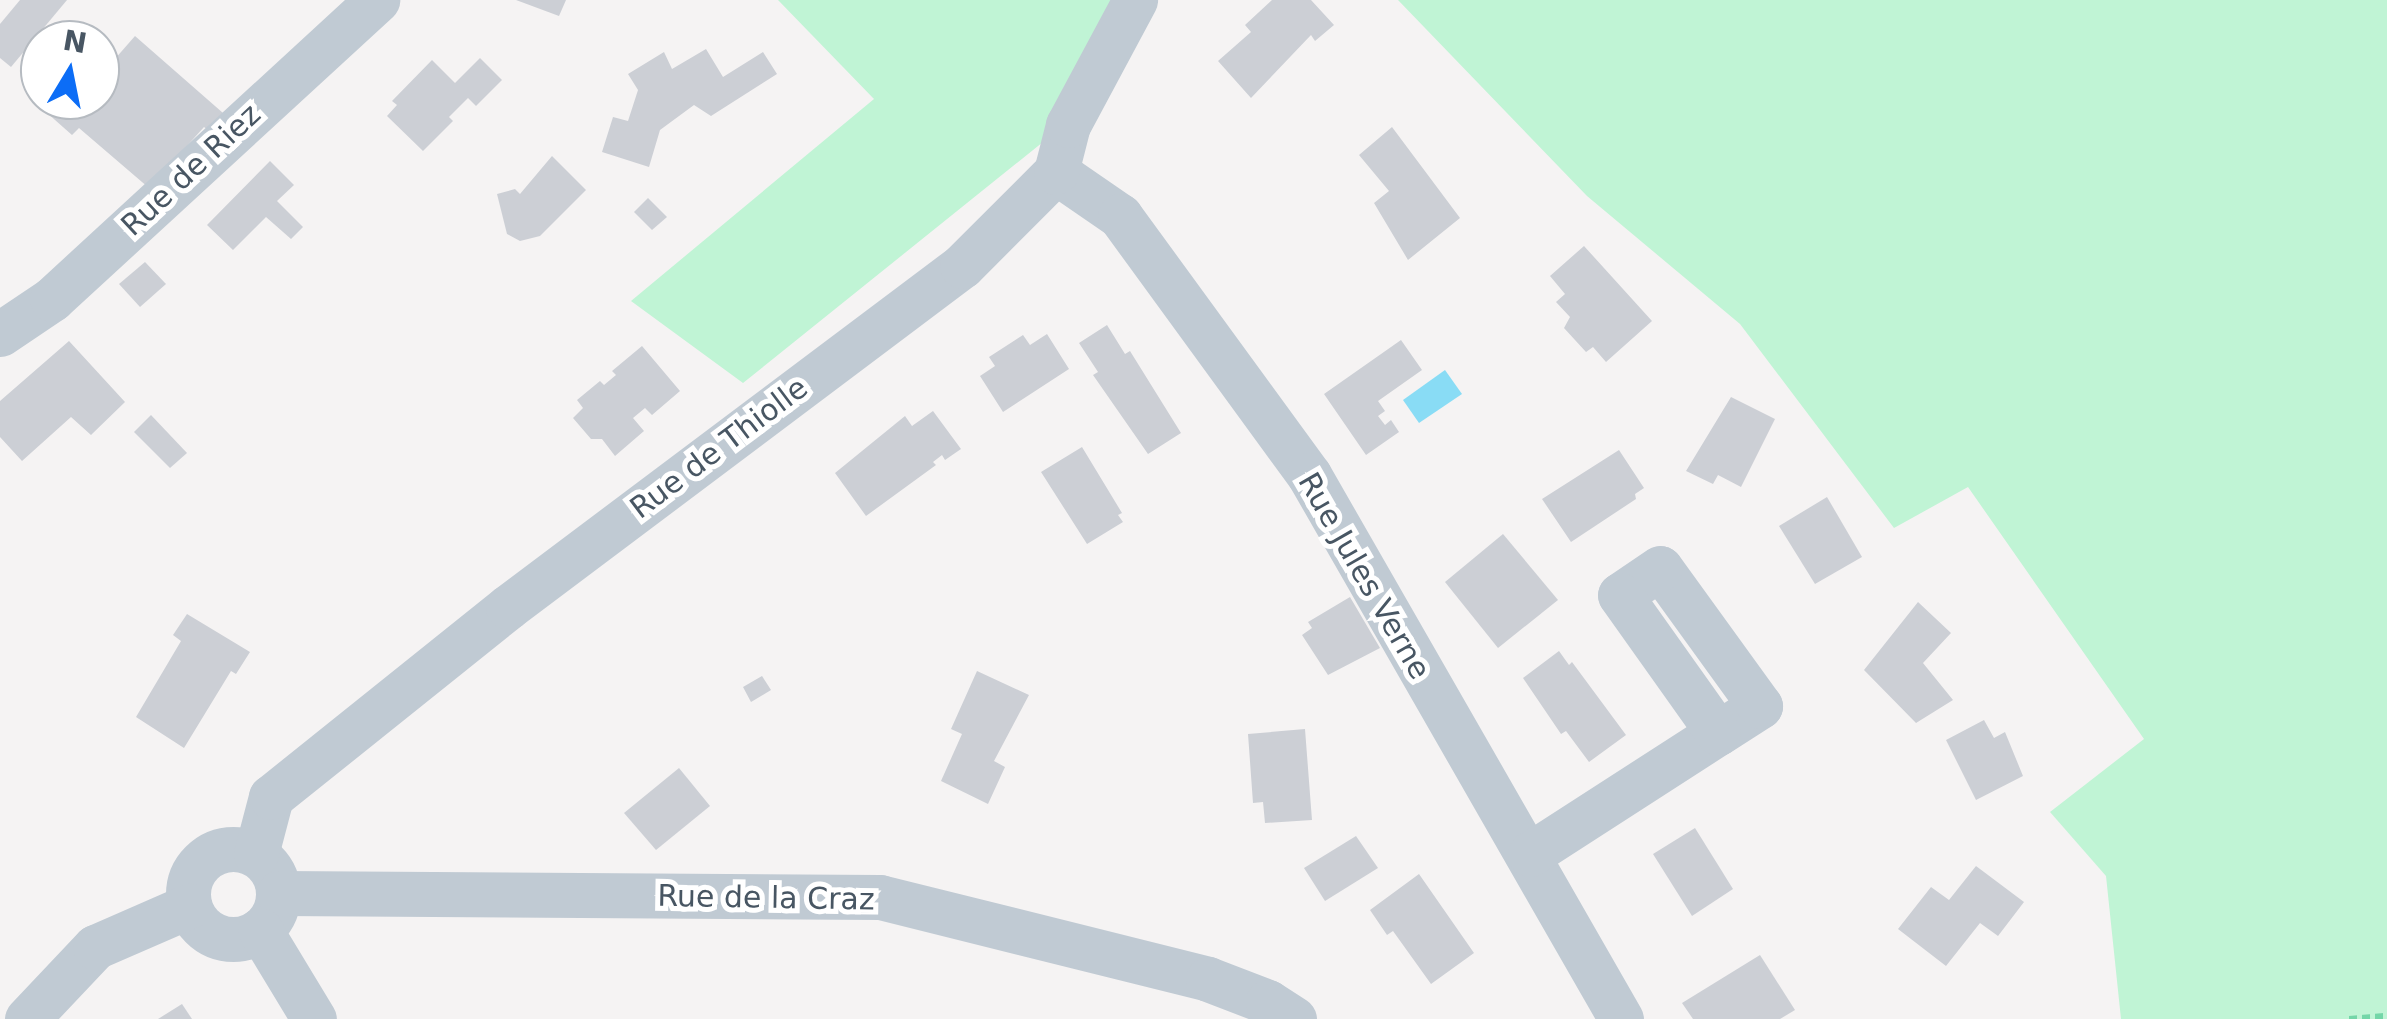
<!DOCTYPE html>
<style>
body{margin:0}
#map{position:relative;width:2387px;height:1019px;overflow:hidden;background:#f5f3f3;font-family:"DejaVu Sans",sans-serif}
div>[style]{position:absolute}
[style*='--x']{left:calc(var(--x)*1px);top:calc(var(--y)*1px);width:calc(var(--w)*1px);rotate:calc(var(--a)*1deg)}
.green>*{inset:0;background:#c0f4d5}
.water>*{inset:0;background:#89dcf5}
.building>*{inset:0;background:#cccfd5}
.path>*{height:6px;margin-top:-3px;transform-origin:0;background:repeating-linear-gradient(90deg,#74d6a8 0 8px,transparent 0 13px)}
.minor>*{height:45px;margin:-22.5px;padding:0 22.5px;transform-origin:22.5px;border-radius:22.5px;background:#c0cad3}
.minor>.ring{margin:-22.5px;padding:0;box-sizing:content-box;background:none;border:45px solid #c0cad3;border-radius:50%}
span{translate:-50% -50%;white-space:nowrap;text-align:center;line-height:1.15;-webkit-text-stroke:10px #fff;paint-order:stroke}
.street-label{font-size:30px;color:#485663}
.north{position:absolute;left:20px;top:20px;width:100px;height:100px;box-sizing:border-box;background:#fff;border:2px solid #b6bbc1;border-radius:50%;rotate:10deg;font-size:28px;font-weight:700;line-height:40px;text-align:center;color:#485663}
.north::after{content:'';display:block;margin:auto;width:35px;height:45px;background:#0c6df6;clip-path:polygon(50% 0,100% 100%,50% 72%,0 100%)}
</style>
<div id="map">
<div class="green">
<i style="clip-path:polygon(778px 0,1157px 0,1043px 142px,743px 383px,631px 301px,874px 99px)"></i>
<i style="clip-path:polygon(1398px 0,2387px 0,2387px 1019px,2121px 1019px,2106px 876px,2050px 812px,2144px 739px,1968px 487px,1894px 528px,1740px 324px,1587px 196px)"></i>
</div>
<div class="water">
<i style="clip-path:polygon(1445px 370px,1462px 394px,1419px 423px,1403px 400px)"></i>
</div>
<div class="building">
<i style="clip-path:polygon(20px 0,67px 0,11px 67px,0 58px,0 24px)"></i>
<i style="clip-path:polygon(516px 0,566px 0,559px 16px)"></i>
<i style="clip-path:polygon(1272px 0,1311px 0,1334px 25px,1315px 41px,1311px 35px,1251px 98px,1218px 61px,1251px 32px,1245px 25px)"></i>
<i style="clip-path:polygon(135px 36px,231px 120px,216px 137px,204px 127px,149px 188px,79px 128px,72px 135px,46px 112px,53px 106px,65px 116px,79px 100px,100px 100px,100px 76px)"></i>
<i style="clip-path:polygon(706px 49px,723px 77px,763px 52px,777px 74px,711px 116px,694px 105px,660px 130px,649px 167px,602px 152px,613px 117px,628px 121px,638px 90px,628px 74px,664px 52px,672px 69px)"></i>
<i style="clip-path:polygon(480px 58px,502px 80px,476px 106px,468px 98px,449px 117px,453px 121px,423px 151px,387px 116px,397px 105px,392px 101px,432px 60px,455px 83px)"></i>
<i style="clip-path:polygon(1392px 127px,1460px 218px,1408px 260px,1374px 203px,1389px 191px,1359px 155px)"></i>
<i style="clip-path:polygon(552px 156px,586px 190px,540px 236px,520px 241px,507px 234px,497px 194px,515px 189px,520px 194px)"></i>
<i style="clip-path:polygon(270px 161px,294px 185px,277px 201px,303px 227px,291px 239px,266px 217px,233px 250px,207px 225px)"></i>
<i style="clip-path:polygon(648px 198px,667px 217px,652px 230px,634px 212px)"></i>
<i style="clip-path:polygon(1584px 246px,1652px 321px,1606px 362px,1593px 347px,1586px 352px,1564px 328px,1570px 317px,1556px 302px,1565px 294px,1550px 276px)"></i>
<i style="clip-path:polygon(145px 262px,166px 284px,140px 307px,119px 284px)"></i>
<i style="clip-path:polygon(1107px 325px,1125px 354px,1130px 351px,1181px 433px,1148px 454px,1093px 375px,1098px 372px,1079px 343px)"></i>
<i style="clip-path:polygon(1047px 334px,1069px 369px,1003px 412px,980px 376px,995px 366px,989px 357px,1023px 335px,1030px 345px)"></i>
<i style="clip-path:polygon(1401px 340px,1422px 370px,1378px 401px,1385px 411px,1378px 416px,1385px 425px,1391px 420px,1399px 432px,1366px 455px,1324px 394px)"></i>
<i style="clip-path:polygon(69px 341px,125px 402px,91px 435px,71px 417px,22px 461px,0 437px,0 401px)"></i>
<i style="clip-path:polygon(642px 346px,680px 391px,652px 415px,645px 408px,633px 418px,644px 431px,615px 456px,602px 439px,591px 439px,573px 418px,583px 408px,577px 400px,600px 381px,604px 385px,616px 375px,612px 371px)"></i>
<i style="clip-path:polygon(1731px 397px,1775px 419px,1741px 487px,1718px 475px,1713px 484px,1686px 471px)"></i>
<i style="clip-path:polygon(933px 411px,961px 449px,945px 460px,942px 455px,933px 462px,936px 465px,866px 516px,835px 473px,905px 416px,912px 426px)"></i>
<i style="clip-path:polygon(151px 415px,187px 453px,170px 468px,134px 432px)"></i>
<i style="clip-path:polygon(1082px 447px,1122px 513px,1118px 515px,1123px 522px,1087px 544px,1041px 472px)"></i>
<i style="clip-path:polygon(1619px 450px,1644px 488px,1635px 494px,1636px 499px,1571px 542px,1542px 499px)"></i>
<i style="clip-path:polygon(1827px 497px,1862px 557px,1815px 584px,1779px 526px)"></i>
<i style="clip-path:polygon(1503px 534px,1558px 600px,1498px 648px,1445px 582px)"></i>
<i style="clip-path:polygon(1350px 597px,1380px 648px,1328px 675px,1302px 635px,1312px 628px,1308px 622px)"></i>
<i style="clip-path:polygon(1918px 602px,1951px 633px,1923px 663px,1953px 700px,1916px 723px,1864px 670px)"></i>
<i style="clip-path:polygon(187px 614px,250px 652px,236px 674px,231px 671px,184px 748px,136px 717px,181px 641px,173px 635px)"></i>
<i style="clip-path:polygon(1559px 651px,1569px 665px,1572px 662px,1626px 735px,1589px 762px,1566px 731px,1561px 734px,1523px 678px)"></i>
<i style="clip-path:polygon(977px 671px,1029px 695px,994px 761px,1005px 767px,988px 804px,941px 781px,962px 734px,951px 729px)"></i>
<i style="clip-path:polygon(762px 676px,771px 690px,751px 702px,743px 687px)"></i>
<i style="clip-path:polygon(1984px 720px,1994px 738px,2005px 732px,2023px 776px,1976px 800px,1946px 740px)"></i>
<i style="clip-path:polygon(1305px 729px,1312px 820px,1265px 823px,1263px 802px,1253px 803px,1248px 734px)"></i>
<i style="clip-path:polygon(679px 768px,710px 806px,656px 850px,624px 813px)"></i>
<i style="clip-path:polygon(1695px 828px,1733px 889px,1692px 916px,1653px 854px)"></i>
<i style="clip-path:polygon(1356px 836px,1378px 868px,1325px 901px,1304px 868px)"></i>
<i style="clip-path:polygon(1976px 866px,2024px 902px,1998px 936px,1980px 923px,1946px 966px,1898px 929px,1931px 887px,1949px 900px)"></i>
<i style="clip-path:polygon(1419px 874px,1474px 953px,1431px 984px,1393px 931px,1387px 935px,1370px 910px)"></i>
<i style="clip-path:polygon(1760px 955px,1795px 1010px,1780px 1019px,1693px 1019px,1682px 1003px)"></i>
<i style="clip-path:polygon(182px 1004px,192px 1019px,158px 1019px)"></i>
</div>
<div class="path">
<i style="--x:2349;--y:1019;--w:38;--a:-5"></i>
</div>
<div class="minor">
<i style="--x:1056;--y:172;--w:78;--a:34.5"></i>
<i style="--x:1120;--y:216;--w:321;--a:53.9"></i>
<i style="--x:1309;--y:475;--w:627;--a:60.16"></i>
<i style="--x:0;--y:334;--w:63;--a:-33.9"></i>
<i style="--x:52;--y:299;--w:442;--a:-42.6"></i>
<i class="ring" style="left:188px;top:849px;width:45px;height:45px"></i>
<i style="--x:256;--y:854;--w:59;--a:-75.3"></i>
<i style="--x:271;--y:797;--w:304;--a:-38.7"></i>
<i style="--x:508;--y:607;--w:568;--a:-36.91"></i>
<i style="--x:962;--y:266;--w:133;--a:-45"></i>
<i style="--x:1056;--y:172;--w:49;--a:-75.7"></i>
<i style="--x:1068;--y:125;--w:142;--a:-61.8"></i>
<i style="--x:1530;--y:854;--w:224;--a:-32.8"></i>
<i style="--x:1718;--y:733;--w:50;--a:-32.7"></i>
<i style="--x:1760;--y:706;--w:170;--a:-125.9"></i>
<i style="--x:1660;--y:568;--w:48;--a:146"></i>
<i style="--x:1620;--y:595;--w:169;--a:54.6"></i>
<i style="--x:279;--y:893;--w:601;--a:0.38"></i>
<i style="--x:880;--y:897;--w:338;--a:14"></i>
<i style="--x:1208;--y:979;--w:64;--a:21"></i>
<i style="--x:1268;--y:1002;--w:31;--a:33"></i>
<i style="--x:260;--y:930;--w:104;--a:58.8"></i>
<i style="--x:27;--y:1019;--w:99;--a:-46.6"></i>
<i style="--x:95;--y:947;--w:103;--a:-23.6"></i>
</div>
<div class="street-label">
<span style="left:191px;top:170px;rotate:-43deg">Rue de Riez</span>
<span style="left:719px;top:448px;rotate:-37deg">Rue de Thiolle</span>
<span style="left:1364px;top:576px;rotate:60deg">Rue Jules Verne</span>
<span style="left:766px;top:898px;rotate:1deg">Rue de la Craz</span>
</div>
<div class="north">N</div>
</div>
